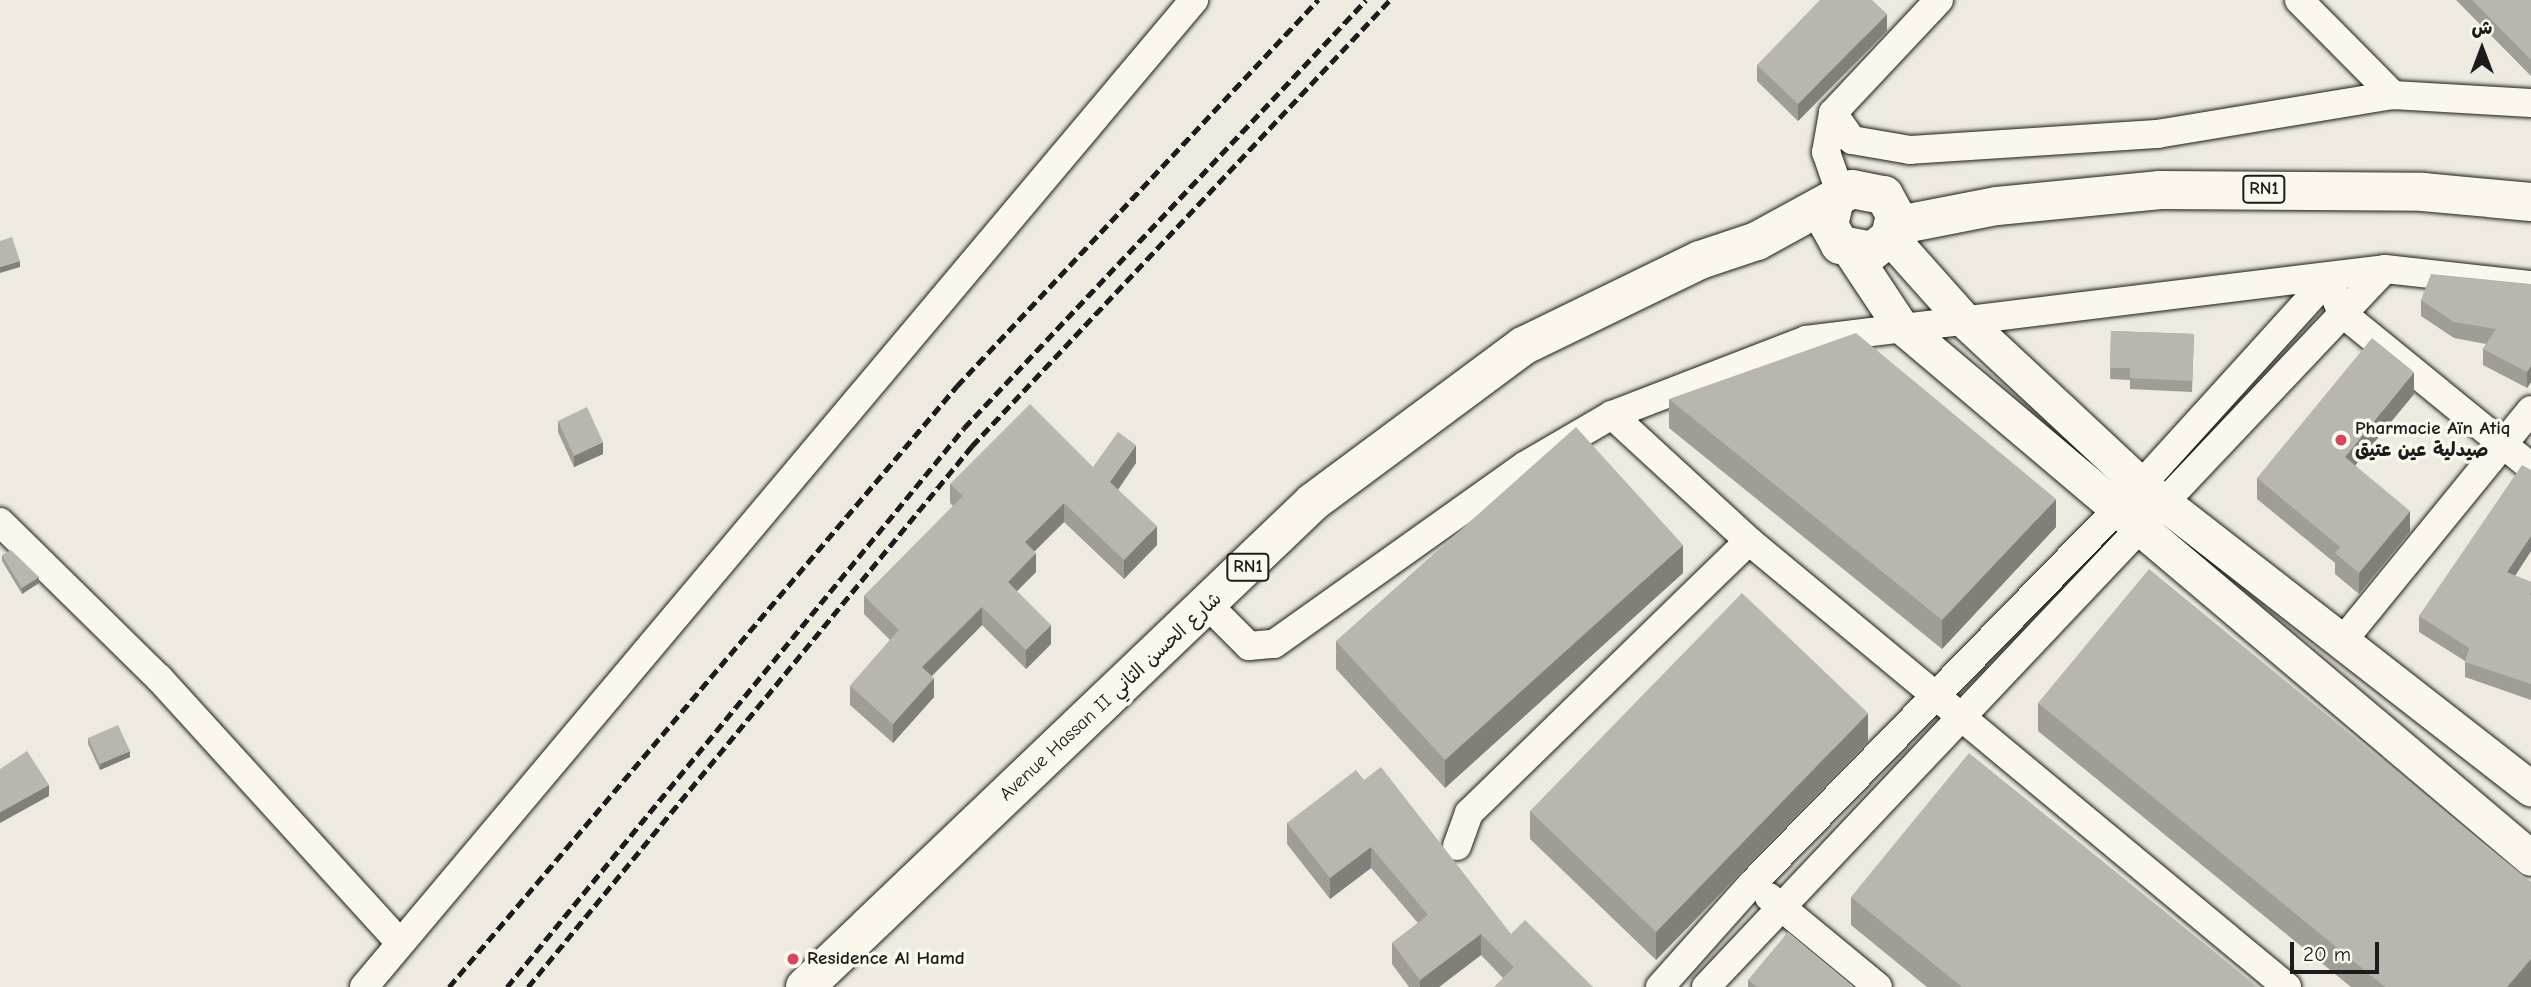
<!DOCTYPE html>
<meta charset="utf-8">
<style>
body{margin:0}
#map{position:relative;width:2531px;height:987px;overflow:hidden;background:#eeeadf;font-family:"Comic Neue","Playpen Sans Arabic",sans-serif}
div>[style]{position:absolute}
[style*='--x']{left:calc(var(--x)*1px);top:calc(var(--y)*1px);width:calc(var(--w)*1px);rotate:calc(var(--a)*1deg)}
.roads{filter:drop-shadow(0 0 2px #1c1c1c) drop-shadow(0 0 2px #1c1c1c)}
.minor>*{height:28px;margin:-14px;padding:0 14px;transform-origin:14px;border-radius:14px;background:#fbf7ec}
.tertiary>*{height:35px;margin:-17.5px;padding:0 17.5px;transform-origin:17.5px;border-radius:17.5px;background:#fbf7ec}
.primary>*{height:38px;margin:-19px;padding:0 19px;transform-origin:19px;border-radius:19px;background:#fbf7ec}
.rail>*{height:5px;margin-top:-2.5px;transform-origin:0;background:repeating-linear-gradient(90deg,#1c1c1c 0 10px,transparent 0 15px)}
.wall>*{inset:0;background:#9f9d96}
.shaded-wall>*{inset:0;background:#827f7a}
.building>*{inset:0;background:#b9b6af}
.dots>*{width:19px;height:19px;translate:-50% -50%;box-sizing:border-box;border:4px solid #fbf7ec;border-radius:50%}
span{translate:-50% -50%;white-space:nowrap;text-align:center;line-height:1.15;-webkit-text-stroke:7px #fbf7ec;paint-order:stroke}
.shield-label span{padding:2px 5px;background:#fbf7ec;border:2px solid;border-radius:5px;-webkit-text-stroke-width:0}
.shield-label{font-size:18px;color:#1c1c1c;font-weight:700}
.poi-label{font-size:19px;color:#1c1c1c;font-weight:700}
.left{translate:0 -50%;text-align:left}
.street-label{font-size:19px;color:#1c1c1c}
.north{position:absolute;left:2447px;top:14px;width:70px;height:70px;-webkit-text-stroke:5px #fbf7ec;paint-order:stroke;rotate:0deg;font-size:19px;font-weight:700;line-height:28px;text-align:center;color:#1c1c1c}
.north::after{content:'';display:block;margin:auto;width:24px;height:32px;background:#1c1c1c;clip-path:polygon(50% 0,100% 100%,50% 72%,0 100%)}
.scale{position:absolute;left:2290px;top:942px;width:89px;height:32px;box-sizing:border-box;border:4px solid #1c1c1c;border-top:0;padding-left:9px;font-size:21px;line-height:24px;white-space:nowrap;color:#1c1c1c;-webkit-text-stroke:5px #fbf7ec;paint-order:stroke}
</style>
<div id="map">
<div class="roads">
<div class="minor">
<i style="--x:1939;--y:0;--w:155;--a:133.2"></i>
<i style="--x:1833;--y:113;--w:33;--a:55"></i>
<i style="--x:1852;--y:140;--w:59;--a:9.8"></i>
<i style="--x:1910;--y:150;--w:248;--a:-3.7"></i>
<i style="--x:2157;--y:134;--w:239;--a:-9.4"></i>
<i style="--x:2393;--y:95;--w:138;--a:3.3"></i>
<i style="--x:2299;--y:0;--w:134;--a:45.3"></i>
<i style="--x:1833;--y:113;--w:40;--a:100"></i>
<i style="--x:1826;--y:152;--w:46;--a:70.8"></i>
<i style="--x:1612;--y:415;--w:186;--a:42.6"></i>
<i style="--x:1749;--y:541;--w:699;--a:39.66"></i>
<i style="--x:0;--y:522;--w:223;--a:44.5"></i>
<i style="--x:159;--y:678;--w:358;--a:47.7"></i>
<i style="--x:1208;--y:605;--w:58;--a:45"></i>
<i style="--x:1249;--y:646;--w:25;--a:-5"></i>
<i style="--x:1274;--y:644;--w:309;--a:-35.4"></i>
<i style="--x:1526;--y:465;--w:99;--a:-30.2"></i>
<i style="--x:1612;--y:415;--w:208;--a:-21.1"></i>
<i style="--x:1806;--y:340;--w:583;--a:-6.99"></i>
<i style="--x:2385;--y:269;--w:147;--a:6.3"></i>
<i style="--x:2345;--y:638;--w:294;--a:-50.8"></i>
<i style="--x:1457;--y:846;--w:35;--a:-70"></i>
<i style="--x:1469;--y:813;--w:390;--a:-44.2"></i>
<i style="--x:1769;--y:897;--w:141;--a:39.5"></i>
<i style="--x:364;--y:987;--w:1290;--a:-49.94"></i>
<i style="--x:1660;--y:987;--w:137;--a:-48.3"></i>
<i style="--x:1751;--y:885;--w:559;--a:-45.73"></i>
<i style="--x:2141;--y:485;--w:278;--a:-47.8"></i>
<i style="--x:2328;--y:279;--w:37;--a:68"></i>
<i style="--x:2342;--y:313;--w:244;--a:39.2"></i>
<i style="--x:1706;--y:987;--w:988;--a:-46.6"></i>
</div>
<div class="tertiary">
<i style="--x:1890;--y:237;--w:111;--a:48.3"></i>
<i style="--x:1964;--y:320;--w:242;--a:43"></i>
<i style="--x:2141;--y:485;--w:494;--a:37.9"></i>
<i style="--x:1850;--y:250;--w:89;--a:56.5"></i>
<i style="--x:1899;--y:324;--w:827;--a:40.2"></i>
</div>
<div class="primary">
<i style="--x:1894;--y:226;--w:105;--a:-11"></i>
<i style="--x:1997;--y:206;--w:164;--a:-5.6"></i>
<i style="--x:2160;--y:190;--w:263;--a:0.4"></i>
<i style="--x:2423;--y:192;--w:108;--a:5.3"></i>
<i style="--x:805;--y:987;--w:702;--a:-43.67"></i>
<i style="--x:1313;--y:502;--w:262;--a:-36.6"></i>
<i style="--x:1523;--y:346;--w:197;--a:-25.9"></i>
<i style="--x:1700;--y:260;--w:60;--a:-18.4"></i>
<i style="--x:1757;--y:241;--w:108;--a:-28.7"></i>
<i style="--x:1852;--y:189;--w:33;--a:11"></i>
<i style="--x:1884;--y:195;--w:23;--a:61"></i>
<i style="--x:1895;--y:215;--w:23;--a:103"></i>
<i style="--x:1890;--y:237;--w:23;--a:142"></i>
<i style="--x:1872;--y:251;--w:33;--a:-169"></i>
<i style="--x:1840;--y:245;--w:23;--a:-119"></i>
<i style="--x:1829;--y:225;--w:23;--a:-77"></i>
</div>
</div>
<div class="rail">
<i style="--x:449;--y:987;--w:787;--a:-49.79"></i>
<i style="--x:957;--y:386;--w:529;--a:-46.92"></i>
<i style="--x:507;--y:987;--w:722;--a:-50.73"></i>
<i style="--x:964;--y:428;--w:587;--a:-46.79"></i>
<i style="--x:528;--y:987;--w:700;--a:-50.62"></i>
<i style="--x:972;--y:446;--w:611;--a:-46.86"></i>
</div>
<div class="wall">
<i style="clip-path:polygon(2456px 0,2531px 0,2531px 76px)"></i>
<i style="clip-path:polygon(1887px 31px,1798px 121px,1757px 81px,1757px 65px)"></i>
<i style="clip-path:polygon(2531px 284px,2531px 382px,2527px 388px,2483px 365px,2483px 349px,2486px 344px,2454px 338px,2421px 316px,2421px 300px)"></i>
<i style="clip-path:polygon(2111px 331px,2194px 334px,2192px 392px,2130px 389px,2130px 380px,2110px 379px)"></i>
<i style="clip-path:polygon(2414px 394px,2355px 465px,2410px 532px,2359px 594px,2335px 574px,2335px 563px,2257px 499px,2257px 478px)"></i>
<i style="clip-path:polygon(1669px 399px,2056px 527px,1942px 649px,1669px 428px)"></i>
<i style="clip-path:polygon(558px 421px,603px 454px,574px 467px,558px 432px)"></i>
<i style="clip-path:polygon(1136px 463px,1118px 490px,1157px 545px,1124px 579px,1064px 522px,1034px 551px,1036px 572px,1017px 591px,1051px 644px,1026px 669px,982px 625px,932px 676px,934px 697px,893px 743px,850px 705px,850px 686px,890px 640px,864px 614px,864px 596px,953px 506px,950px 503px,950px 484px,1093px 467px)"></i>
<i style="clip-path:polygon(2531px 470px,2531px 551px,2515px 576px,2531px 582px,2531px 700px,2465px 677px,2465px 661px,2419px 632px,2419px 616px)"></i>
<i style="clip-path:polygon(2px 555px,39px 583px,22px 594px,2px 561px)"></i>
<i style="clip-path:polygon(1683px 573px,1445px 788px,1336px 669px,1336px 641px)"></i>
<i style="clip-path:polygon(2038px 703px,2531px 882px,2531px 987px,2351px 987px,2038px 731px)"></i>
<i style="clip-path:polygon(88px 738px,130px 757px,100px 770px,88px 744px)"></i>
<i style="clip-path:polygon(1868px 742px,1656px 960px,1530px 839px,1530px 811px)"></i>
<i style="clip-path:polygon(1364px 780px,1511px 934px,1593px 987px,1503px 978px,1481px 955px,1439px 987px,1409px 987px,1392px 964px,1392px 943px,1418px 923px,1371px 868px,1330px 899px,1287px 844px,1287px 823px)"></i>
<i style="clip-path:polygon(1851px 897px,2258px 987px,1927px 987px,1851px 925px)"></i>
<i style="clip-path:polygon(1748px 980px,1854px 987px,1748px 987px)"></i>
</div>
<div class="shaded-wall">
<i style="clip-path:polygon(1887px 14px,1887px 31px,1798px 121px,1798px 104px)"></i>
<i style="clip-path:polygon(20px 261px,20px 267px,0 273px,0 267px)"></i>
<i style="clip-path:polygon(2531px 366px,2531px 382px,2527px 388px,2527px 372px)"></i>
<i style="clip-path:polygon(2414px 372px,2414px 394px,2345px 478px,2345px 457px)"></i>
<i style="clip-path:polygon(603px 442px,603px 454px,574px 467px,574px 456px)"></i>
<i style="clip-path:polygon(1136px 445px,1136px 463px,1110px 501px,1110px 482px)"></i>
<i style="clip-path:polygon(2056px 499px,2056px 527px,1942px 649px,1942px 620px)"></i>
<i style="clip-path:polygon(1064px 503px,1064px 522px,1025px 561px,1025px 542px)"></i>
<i style="clip-path:polygon(2410px 511px,2410px 532px,2359px 594px,2359px 573px)"></i>
<i style="clip-path:polygon(1157px 526px,1157px 545px,1124px 579px,1124px 560px)"></i>
<i style="clip-path:polygon(2531px 536px,2531px 551px,2507px 588px,2507px 572px)"></i>
<i style="clip-path:polygon(1683px 545px,1683px 573px,1445px 788px,1445px 760px)"></i>
<i style="clip-path:polygon(1036px 553px,1036px 572px,1008px 600px,1008px 582px)"></i>
<i style="clip-path:polygon(39px 577px,39px 583px,22px 594px,22px 588px)"></i>
<i style="clip-path:polygon(982px 607px,982px 625px,922px 686px,922px 667px)"></i>
<i style="clip-path:polygon(1051px 625px,1051px 644px,1026px 669px,1026px 650px)"></i>
<i style="clip-path:polygon(934px 678px,934px 697px,893px 743px,893px 724px)"></i>
<i style="clip-path:polygon(1868px 713px,1868px 742px,1656px 960px,1656px 932px)"></i>
<i style="clip-path:polygon(130px 751px,130px 757px,100px 770px,100px 764px)"></i>
<i style="clip-path:polygon(49px 785px,49px 796px,0 823px,0 812px)"></i>
<i style="clip-path:polygon(1371px 847px,1371px 868px,1330px 899px,1330px 878px)"></i>
<i style="clip-path:polygon(1481px 934px,1481px 955px,1439px 987px,1420px 987px,1420px 980px)"></i>
<i style="clip-path:polygon(2531px 959px,2531px 987px,2507px 987px)"></i>
</div>
<div class="building">
<i style="clip-path:polygon(1820px 0,1872px 0,1887px 14px,1798px 104px,1757px 65px)"></i>
<i style="clip-path:polygon(2472px 0,2531px 0,2531px 60px)"></i>
<i style="clip-path:polygon(12px 237px,20px 261px,0 267px,0 241px)"></i>
<i style="clip-path:polygon(2431px 274px,2531px 284px,2531px 366px,2527px 372px,2483px 349px,2496px 329px,2454px 322px,2421px 300px)"></i>
<i style="clip-path:polygon(2111px 331px,2194px 334px,2192px 381px,2130px 378px,2130px 368px,2110px 368px)"></i>
<i style="clip-path:polygon(1856px 333px,2056px 499px,1942px 620px,1669px 399px)"></i>
<i style="clip-path:polygon(2372px 338px,2414px 372px,2345px 457px,2410px 511px,2359px 573px,2335px 553px,2340px 547px,2257px 478px)"></i>
<i style="clip-path:polygon(1030px 404px,1093px 467px,1118px 432px,1136px 445px,1110px 482px,1157px 526px,1124px 560px,1064px 503px,1025px 542px,1036px 553px,1008px 582px,1051px 625px,1026px 650px,982px 607px,922px 667px,934px 678px,893px 724px,850px 686px,899px 630px,864px 596px,963px 496px,950px 484px)"></i>
<i style="clip-path:polygon(587px 407px,603px 442px,574px 456px,558px 421px)"></i>
<i style="clip-path:polygon(1576px 427px,1683px 545px,1445px 760px,1336px 641px)"></i>
<i style="clip-path:polygon(2522px 465px,2531px 470px,2531px 536px,2507px 572px,2531px 582px,2531px 591px,2530px 595px,2531px 596px,2531px 684px,2465px 662px,2469px 648px,2419px 616px)"></i>
<i style="clip-path:polygon(11px 550px,39px 577px,22px 588px,2px 555px)"></i>
<i style="clip-path:polygon(2149px 569px,2531px 882px,2531px 959px,2507px 987px,2385px 987px,2038px 703px)"></i>
<i style="clip-path:polygon(1742px 593px,1868px 713px,1656px 932px,1530px 811px)"></i>
<i style="clip-path:polygon(118px 725px,130px 751px,100px 764px,88px 738px)"></i>
<i style="clip-path:polygon(27px 751px,49px 785px,0 812px,0 769px)"></i>
<i style="clip-path:polygon(1969px 753px,2258px 987px,1962px 987px,1851px 897px)"></i>
<i style="clip-path:polygon(1381px 767px,1511px 934px,1525px 920px,1593px 987px,1494px 987px,1514px 967px,1481px 934px,1420px 980px,1392px 943px,1428px 915px,1371px 847px,1330px 878px,1287px 823px,1356px 770px,1364px 780px)"></i>
<i style="clip-path:polygon(1788px 932px,1854px 987px,1757px 987px,1748px 980px)"></i>
</div>
<div class="dots">
<i style="left:2341px;top:440px;background:#d1495b"></i>
<i style="left:793px;top:959px;background:#d1495b"></i>
</div>
<div class="shield-label">
<span style="left:2264px;top:189px">RN1</span>
<span style="left:1248px;top:567px">RN1</span>
</div>
<div class="poi-label">
<span class="left" style="left:2355px;top:440px">Pharmacie Aïn Atiq<br>صيدلية عين عتيق</span>
<span class="left" style="left:807px;top:959px">Residence Al Hamd</span>
</div>
<div class="street-label">
<span style="left:1111px;top:697px;rotate:-43deg">Avenue Hassan II شارع الحسن الثاني</span>
</div>
<div class="north">ش</div>
<div class="scale">20 m</div>
</div>
